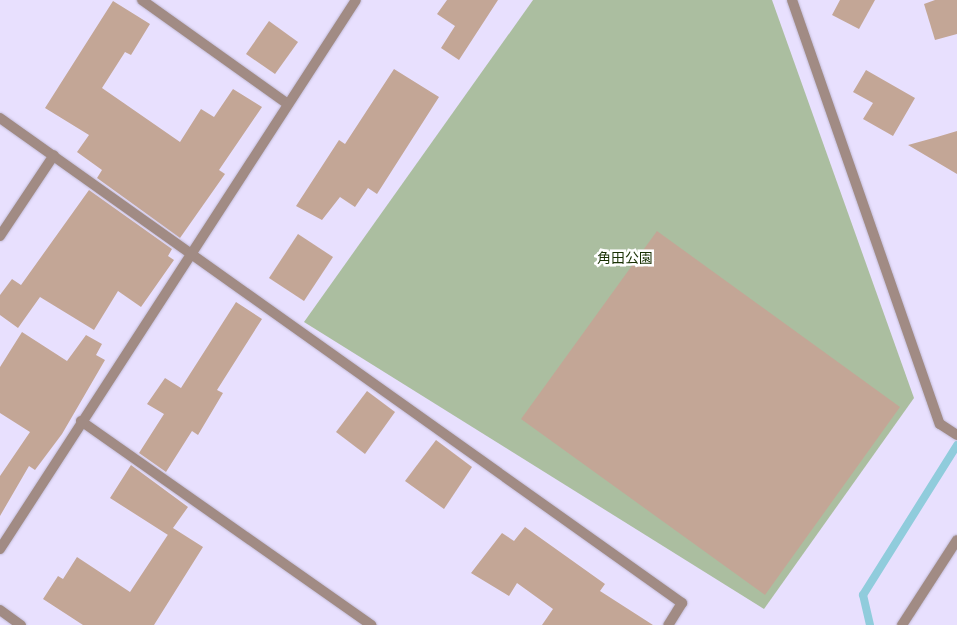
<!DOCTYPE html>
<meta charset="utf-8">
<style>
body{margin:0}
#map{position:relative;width:957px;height:625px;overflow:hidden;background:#e8e0fe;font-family:"DM Sans","Noto Sans JP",sans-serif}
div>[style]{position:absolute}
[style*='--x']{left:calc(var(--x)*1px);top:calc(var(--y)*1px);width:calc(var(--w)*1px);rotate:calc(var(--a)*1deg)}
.green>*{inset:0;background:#abbea0}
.stream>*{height:8px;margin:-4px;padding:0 4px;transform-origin:4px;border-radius:4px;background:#90ccdc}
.building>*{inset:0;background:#c3a696}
.roads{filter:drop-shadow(0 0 1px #c3bcd7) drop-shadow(0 0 1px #c3bcd7)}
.minor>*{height:10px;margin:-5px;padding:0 5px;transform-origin:5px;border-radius:5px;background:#a18b84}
.tertiary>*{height:10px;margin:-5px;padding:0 5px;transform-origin:5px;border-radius:5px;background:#a18b84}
span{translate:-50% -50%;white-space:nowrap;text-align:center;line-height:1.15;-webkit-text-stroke:5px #fff;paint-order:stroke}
.park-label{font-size:14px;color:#193103}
</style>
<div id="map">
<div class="green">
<i style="clip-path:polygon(533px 0,772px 0,914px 398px,764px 609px,304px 322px)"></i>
</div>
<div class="stream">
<i style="--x:870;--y:625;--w:31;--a:-103"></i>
<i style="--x:863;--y:595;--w:177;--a:-57.9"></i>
</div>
<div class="building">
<i style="clip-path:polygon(447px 0,498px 0,459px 60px,441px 48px,455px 26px,437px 14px)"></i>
<i style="clip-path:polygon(840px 0,875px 0,859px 29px,832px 15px)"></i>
<i style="clip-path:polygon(935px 0,957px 0,957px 34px,935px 40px,924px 4px)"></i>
<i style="clip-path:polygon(113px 1px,150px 24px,131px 55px,125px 52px,102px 88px,180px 142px,201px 109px,214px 117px,233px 89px,262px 107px,219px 170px,225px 174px,180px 238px,97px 178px,102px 170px,77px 152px,89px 135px,45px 108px)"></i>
<i style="clip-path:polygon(269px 21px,298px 42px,275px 74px,246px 54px)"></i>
<i style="clip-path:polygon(394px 69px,439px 97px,377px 194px,368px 188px,355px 207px,340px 197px,322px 220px,296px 206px,339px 140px,345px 144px)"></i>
<i style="clip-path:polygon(866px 70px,915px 98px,893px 136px,863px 119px,873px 103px,853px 92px)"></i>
<i style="clip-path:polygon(957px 131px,957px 174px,908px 145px,937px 137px)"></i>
<i style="clip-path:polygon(89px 190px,172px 249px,168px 256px,174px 260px,141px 307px,118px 291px,94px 330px,40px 297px,18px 328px,0 315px,0 295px,12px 279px,21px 285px)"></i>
<i style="clip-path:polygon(657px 231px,900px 407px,765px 595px,521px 419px)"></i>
<i style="clip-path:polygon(298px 234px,333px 257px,304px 301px,269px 278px)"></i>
<i style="clip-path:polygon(236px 302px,262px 319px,217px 390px,223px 393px,198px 435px,192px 431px,166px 472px,139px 453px,164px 414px,147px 404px,165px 378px,181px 388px)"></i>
<i style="clip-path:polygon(22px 332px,67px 361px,86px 335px,102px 344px,96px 355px,105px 360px,62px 434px,35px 470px,29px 466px,0 516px,0 476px,30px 432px,0 413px,0 367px)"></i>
<i style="clip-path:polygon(367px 391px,395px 412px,365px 454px,336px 432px)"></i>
<i style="clip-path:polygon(436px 440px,472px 467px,444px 509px,405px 481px)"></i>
<i style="clip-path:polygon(131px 465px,188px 507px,173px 528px,203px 547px,154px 625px,83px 625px,43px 599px,58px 576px,63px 579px,77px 557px,130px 592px,171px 530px,168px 535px,110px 498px)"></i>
<i style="clip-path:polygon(525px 527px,605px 584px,600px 591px,653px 625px,542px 625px,553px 609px,517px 583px,509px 596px,471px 573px,502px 533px,514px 541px)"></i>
</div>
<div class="roads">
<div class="minor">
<i style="--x:142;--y:0;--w:179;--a:35.5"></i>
<i style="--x:792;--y:0;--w:449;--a:70.8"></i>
<i style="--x:940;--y:424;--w:20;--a:33"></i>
<i style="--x:0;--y:118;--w:837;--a:35.42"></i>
<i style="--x:682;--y:603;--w:26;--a:122"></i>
<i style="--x:0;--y:236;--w:97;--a:-56.3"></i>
<i style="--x:81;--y:421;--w:355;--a:35.1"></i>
<i style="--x:0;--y:549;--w:654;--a:-57.04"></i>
<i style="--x:0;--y:610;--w:26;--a:36"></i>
</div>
<div class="tertiary">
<i style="--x:902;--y:625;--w:101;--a:-57.1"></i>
</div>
</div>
<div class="park-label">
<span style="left:625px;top:258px">角田公園</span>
</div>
</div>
